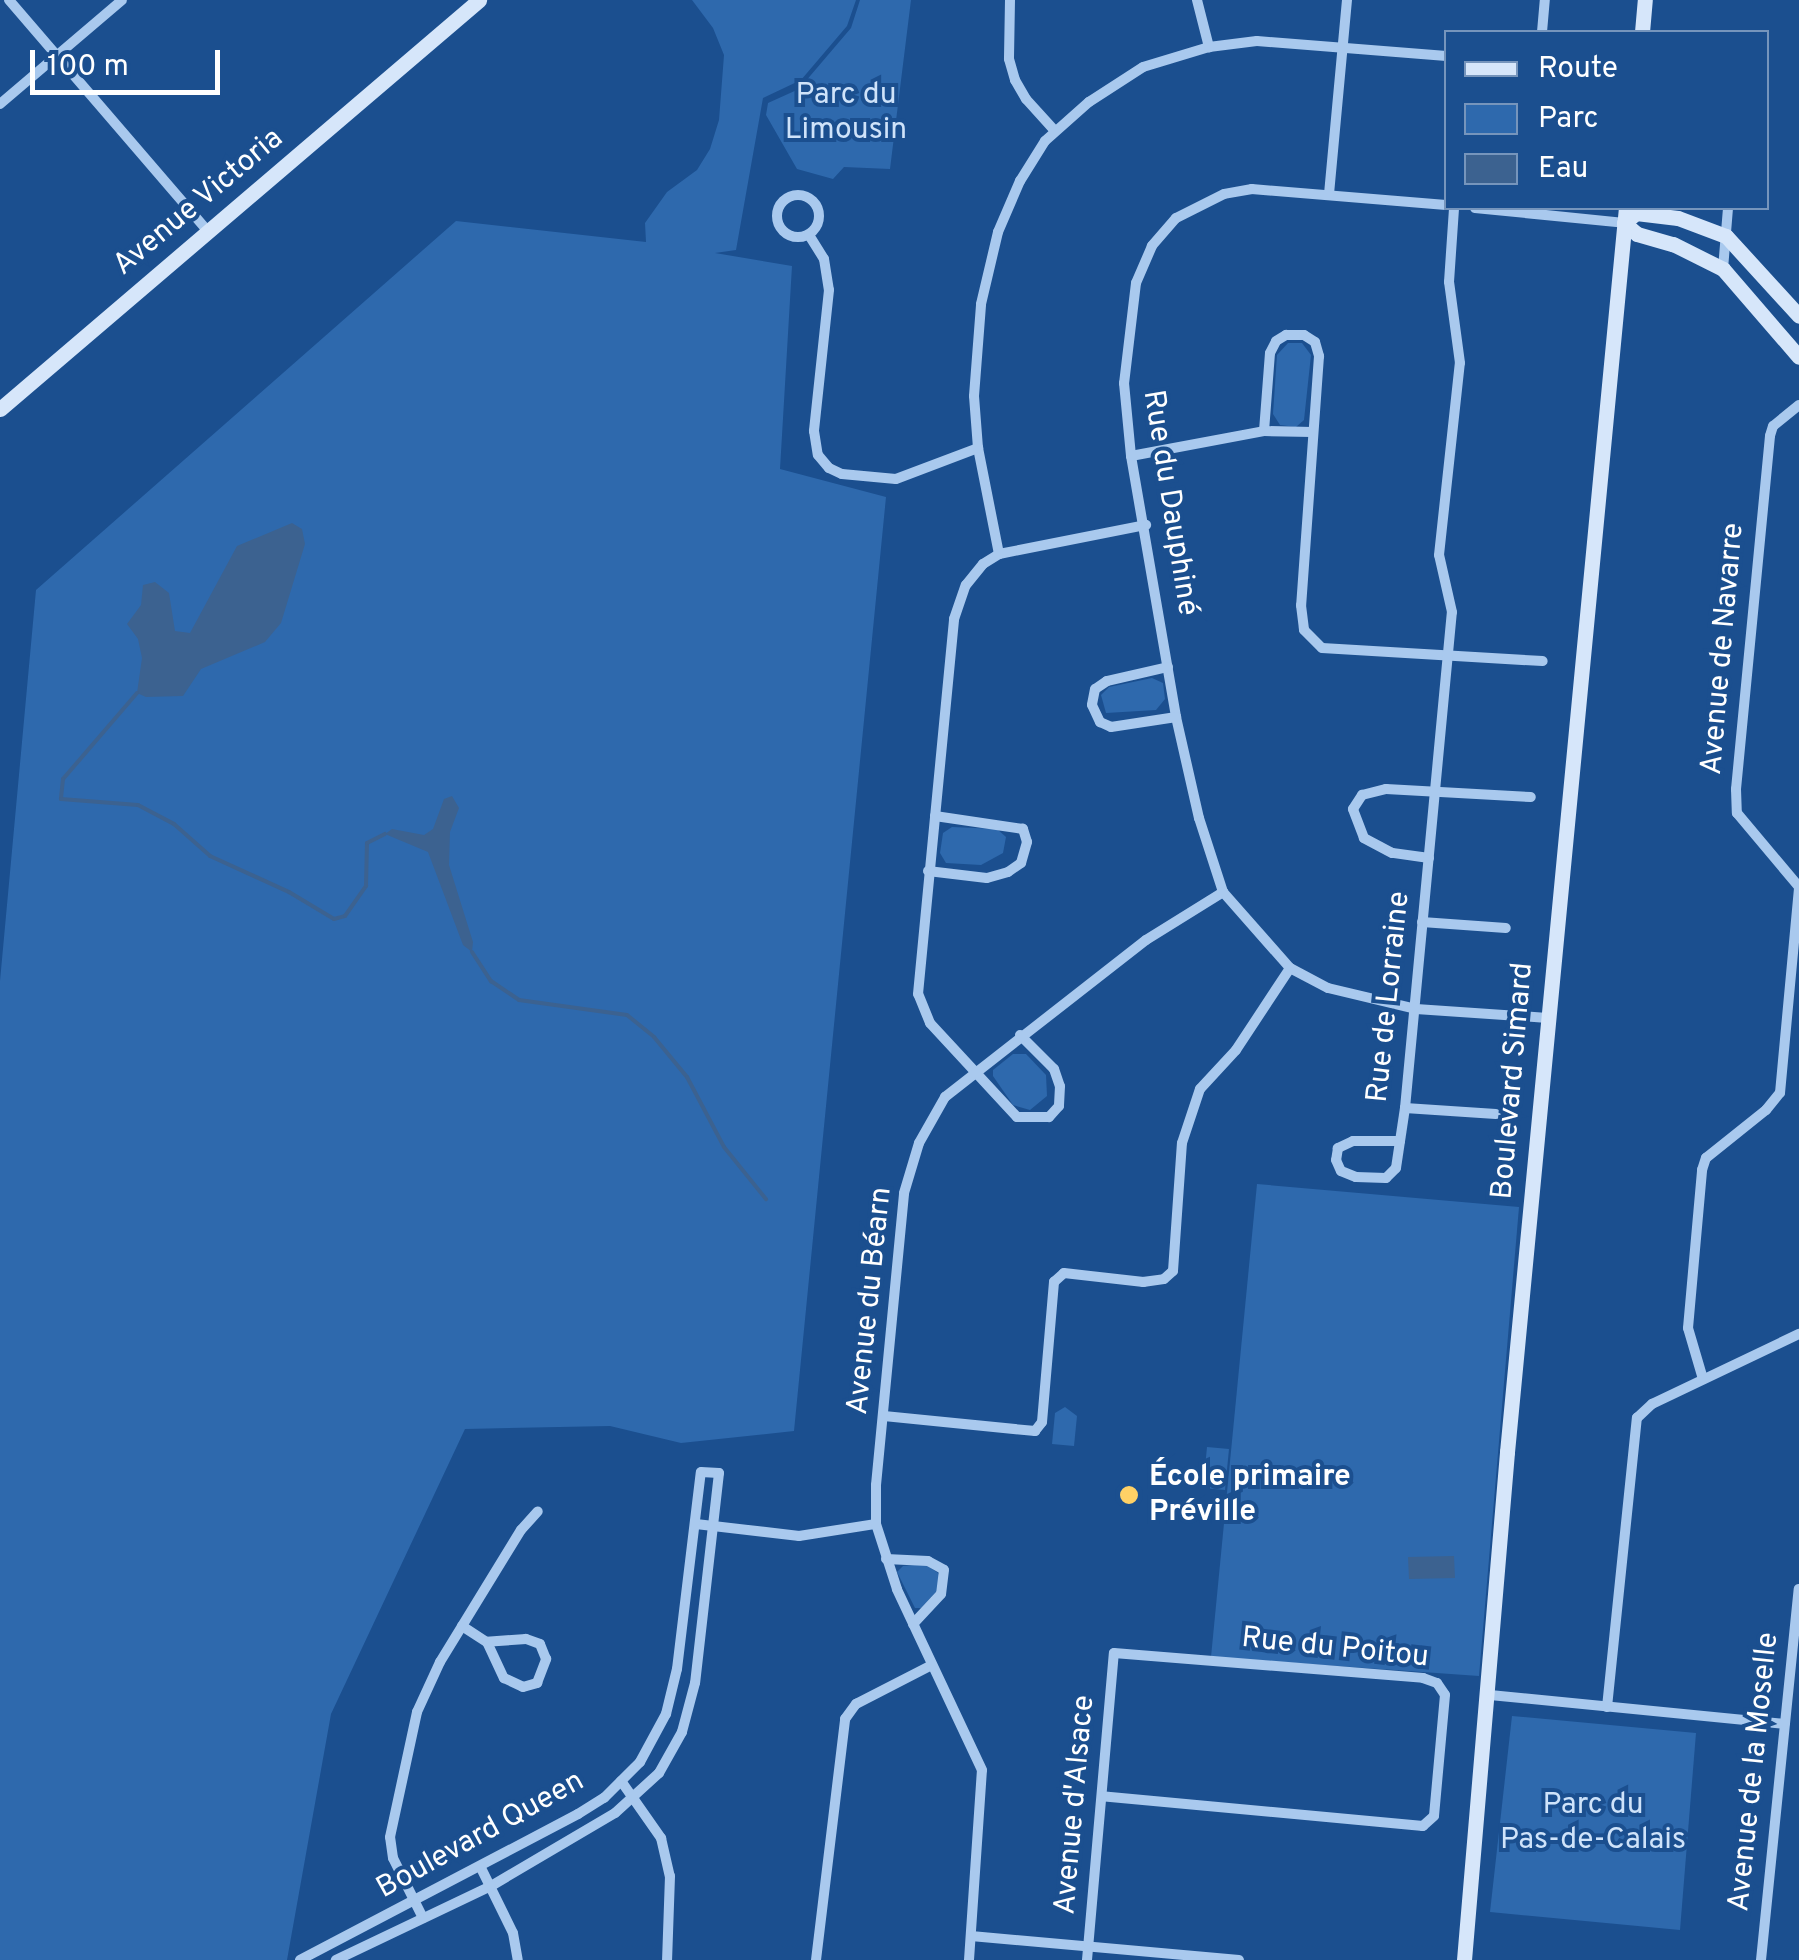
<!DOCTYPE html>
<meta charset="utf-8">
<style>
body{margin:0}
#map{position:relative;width:1799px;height:1960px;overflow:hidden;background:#1b4f8f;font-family:Overpass,sans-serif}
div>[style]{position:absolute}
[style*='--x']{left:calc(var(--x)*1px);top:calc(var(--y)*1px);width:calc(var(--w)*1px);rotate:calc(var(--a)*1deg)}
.green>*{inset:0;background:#2e69ad}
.water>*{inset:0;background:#3c6290}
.stream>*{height:4px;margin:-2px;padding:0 2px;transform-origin:2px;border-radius:2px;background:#3c6290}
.street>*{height:10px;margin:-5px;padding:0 5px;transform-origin:5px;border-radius:5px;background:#a9c9ee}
.street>.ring{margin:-5px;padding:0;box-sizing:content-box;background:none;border:10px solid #a9c9ee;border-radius:50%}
.secondary>*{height:15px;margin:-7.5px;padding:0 7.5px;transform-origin:7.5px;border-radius:7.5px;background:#d6e6fa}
.dots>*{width:28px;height:28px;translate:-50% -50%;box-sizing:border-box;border:5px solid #1b4f8f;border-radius:50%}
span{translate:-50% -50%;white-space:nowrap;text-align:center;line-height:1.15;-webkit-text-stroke:8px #1b4f8f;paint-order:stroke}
.park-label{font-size:30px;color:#cfe3fa}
.street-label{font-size:30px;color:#fff}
.poi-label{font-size:30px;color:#fff;font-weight:700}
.left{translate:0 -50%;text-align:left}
.legend{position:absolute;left:1444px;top:30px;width:325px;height:180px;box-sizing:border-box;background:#1b4f8f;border:2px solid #7695bc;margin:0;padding:12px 18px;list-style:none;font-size:30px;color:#fff}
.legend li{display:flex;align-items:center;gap:20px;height:50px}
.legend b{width:50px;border:2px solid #7695bc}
.scale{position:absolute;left:30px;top:50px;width:190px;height:45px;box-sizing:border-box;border:5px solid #fff;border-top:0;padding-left:12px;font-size:30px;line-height:35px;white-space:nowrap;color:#fff;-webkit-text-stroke:8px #1b4f8f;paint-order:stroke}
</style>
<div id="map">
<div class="green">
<i style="clip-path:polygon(692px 0,856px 0,847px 26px,801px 80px,763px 98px,736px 250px,715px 253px,792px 266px,780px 469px,886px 497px,794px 1431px,681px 1443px,610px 1426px,465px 1429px,331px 1714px,287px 1960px,0 1960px,0 981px,36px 590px,456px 221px,646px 242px,645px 223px,667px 192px,697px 170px,710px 149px,719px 120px,724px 55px,713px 28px)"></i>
<i style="clip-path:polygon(860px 0,911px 0,890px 169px,844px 167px,833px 179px,797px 169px,766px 115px,768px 103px,799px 89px,851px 28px)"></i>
<i style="clip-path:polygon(1288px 343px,1302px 343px,1311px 355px,1304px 420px,1296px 427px,1280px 425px,1273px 414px,1277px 355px)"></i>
<i style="clip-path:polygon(1152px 678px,1163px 683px,1165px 699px,1156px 710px,1106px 713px,1101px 695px,1109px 687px)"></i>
<i style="clip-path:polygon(952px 827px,997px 829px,1006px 837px,1003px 853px,981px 865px,946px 863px,940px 853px,943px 833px)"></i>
<i style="clip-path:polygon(1013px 1054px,1026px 1054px,1046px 1075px,1047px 1096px,1030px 1110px,1013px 1105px,993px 1076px,993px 1070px)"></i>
<i style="clip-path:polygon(1257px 1184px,1519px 1207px,1479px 1676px,1211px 1657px)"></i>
<i style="clip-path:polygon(1065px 1407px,1077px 1416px,1074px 1446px,1052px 1444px,1055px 1413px)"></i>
<i style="clip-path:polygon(1207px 1447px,1229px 1449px,1225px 1490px,1203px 1488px)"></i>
<i style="clip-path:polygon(925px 1564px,938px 1573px,941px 1581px,937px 1591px,921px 1608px,915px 1608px,897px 1572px,903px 1566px)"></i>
<i style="clip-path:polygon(1512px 1716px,1696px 1733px,1680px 1930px,1490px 1912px)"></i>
</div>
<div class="water">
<i style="clip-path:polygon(292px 523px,302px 529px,305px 544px,281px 623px,265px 642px,201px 669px,183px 696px,146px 697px,137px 693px,142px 658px,138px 639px,127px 624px,141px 605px,143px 585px,155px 582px,169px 593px,175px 631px,190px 633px,237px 546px)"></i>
<i style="clip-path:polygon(452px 796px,459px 808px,450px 832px,449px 865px,473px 942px,472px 952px,463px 945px,428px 852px,385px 834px,392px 829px,424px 835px,433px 829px,444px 799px)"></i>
<i style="clip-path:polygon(1454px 1556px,1455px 1578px,1409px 1579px,1408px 1557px)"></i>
</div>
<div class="stream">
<i style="--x:137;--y:693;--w:113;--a:130.7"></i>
<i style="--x:63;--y:779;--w:20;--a:96"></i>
<i style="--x:61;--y:799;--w:77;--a:4.5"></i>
<i style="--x:138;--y:805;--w:41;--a:27.8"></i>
<i style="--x:174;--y:824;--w:48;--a:41.6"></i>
<i style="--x:210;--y:856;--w:87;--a:24.5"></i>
<i style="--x:289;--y:892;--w:52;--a:31"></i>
<i style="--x:334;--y:919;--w:11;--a:-15"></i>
<i style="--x:345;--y:916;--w:37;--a:-55"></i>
<i style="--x:366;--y:886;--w:43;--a:-88.7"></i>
<i style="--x:367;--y:843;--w:20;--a:-27"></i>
<i style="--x:472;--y:952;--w:35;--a:57"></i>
<i style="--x:491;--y:981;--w:34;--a:34"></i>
<i style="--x:519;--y:1000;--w:109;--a:7.9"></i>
<i style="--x:627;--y:1015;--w:35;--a:39"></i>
<i style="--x:654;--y:1037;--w:52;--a:50.5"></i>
<i style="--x:687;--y:1077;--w:79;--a:62.1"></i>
<i style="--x:724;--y:1147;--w:67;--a:51.1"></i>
</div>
<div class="street">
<i style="--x:9;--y:0;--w:305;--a:49.3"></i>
<i style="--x:1010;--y:0;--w:59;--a:91"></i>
<i style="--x:1009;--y:59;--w:22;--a:74"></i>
<i style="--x:1015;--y:80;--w:22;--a:60"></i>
<i style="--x:1026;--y:99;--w:43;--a:47.8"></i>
<i style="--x:1197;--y:0;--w:49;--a:75.7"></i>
<i style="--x:1542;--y:32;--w:32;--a:-85"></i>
<i style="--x:0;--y:104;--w:160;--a:-40.4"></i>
<i style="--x:1329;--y:194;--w:195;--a:-84.7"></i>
<i class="ring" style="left:777px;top:195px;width:32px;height:32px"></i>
<i style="--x:1446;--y:205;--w:195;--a:-175.3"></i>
<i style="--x:1252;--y:189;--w:28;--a:170"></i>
<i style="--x:1224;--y:194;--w:54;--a:153.4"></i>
<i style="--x:1176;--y:218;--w:37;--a:131"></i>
<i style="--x:1152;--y:246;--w:40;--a:113.4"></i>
<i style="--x:1136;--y:283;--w:101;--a:96.8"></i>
<i style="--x:1124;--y:383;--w:73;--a:84.5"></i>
<i style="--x:1131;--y:456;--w:265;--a:80.2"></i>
<i style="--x:1176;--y:717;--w:104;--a:77.2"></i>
<i style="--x:1199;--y:818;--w:78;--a:72"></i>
<i style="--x:1223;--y:892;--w:101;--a:48.6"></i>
<i style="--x:1290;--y:968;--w:43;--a:27.8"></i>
<i style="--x:1328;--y:988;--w:90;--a:13.4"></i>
<i style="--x:1416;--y:1009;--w:132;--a:3.9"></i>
<i style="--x:1475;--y:208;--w:150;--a:5.7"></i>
<i style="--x:809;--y:235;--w:28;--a:58"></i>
<i style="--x:824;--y:259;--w:31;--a:81"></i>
<i style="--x:829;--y:290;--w:142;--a:96.1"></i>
<i style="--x:814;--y:431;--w:24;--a:81"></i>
<i style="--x:818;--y:455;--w:17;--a:50"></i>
<i style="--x:829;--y:468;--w:14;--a:25"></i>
<i style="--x:842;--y:474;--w:54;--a:5.3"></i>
<i style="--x:896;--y:479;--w:88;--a:-20.7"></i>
<i style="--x:1723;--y:269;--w:61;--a:-85.3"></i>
<i style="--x:1799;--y:405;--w:33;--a:141"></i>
<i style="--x:1773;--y:426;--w:10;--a:107"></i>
<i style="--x:1770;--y:436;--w:355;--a:95.5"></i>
<i style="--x:1736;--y:789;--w:24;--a:88"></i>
<i style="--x:1737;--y:813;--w:97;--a:50"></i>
<i style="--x:1264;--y:431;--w:78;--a:-85.6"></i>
<i style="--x:1270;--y:353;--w:13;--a:-63"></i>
<i style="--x:1276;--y:341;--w:12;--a:-31"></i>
<i style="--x:1286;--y:335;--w:18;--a:0"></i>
<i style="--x:1304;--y:335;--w:13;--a:32"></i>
<i style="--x:1315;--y:342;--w:15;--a:74"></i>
<i style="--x:1319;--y:356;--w:250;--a:94.1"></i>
<i style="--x:1301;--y:605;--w:25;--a:83"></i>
<i style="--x:1304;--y:630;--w:25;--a:45"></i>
<i style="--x:1322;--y:648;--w:221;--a:3.4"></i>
<i style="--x:1131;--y:456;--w:135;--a:-10.6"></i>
<i style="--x:1264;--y:431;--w:48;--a:1.2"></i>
<i style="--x:999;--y:554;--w:108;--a:-101.2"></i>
<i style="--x:978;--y:448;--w:52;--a:-94.4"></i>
<i style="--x:974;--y:396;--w:92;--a:-85.6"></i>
<i style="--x:981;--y:304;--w:74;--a:-76.7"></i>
<i style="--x:998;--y:232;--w:56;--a:-66.7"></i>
<i style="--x:1020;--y:181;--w:47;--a:-58"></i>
<i style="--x:1045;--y:141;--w:59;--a:-41.6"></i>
<i style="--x:1089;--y:102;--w:64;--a:-32.9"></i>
<i style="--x:1143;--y:67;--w:69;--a:-16.9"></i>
<i style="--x:1209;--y:47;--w:48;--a:-7.1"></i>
<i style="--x:1257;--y:41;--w:190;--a:4.5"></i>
<i style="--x:1168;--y:667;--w:63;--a:167.1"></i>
<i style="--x:1107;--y:681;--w:14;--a:146"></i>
<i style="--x:1095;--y:689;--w:16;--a:101"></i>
<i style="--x:1092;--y:705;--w:19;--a:65"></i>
<i style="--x:1100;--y:722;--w:12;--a:24"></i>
<i style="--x:1111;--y:727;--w:66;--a:-8.7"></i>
<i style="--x:1429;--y:858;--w:37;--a:-172"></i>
<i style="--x:1392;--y:853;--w:32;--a:-152"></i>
<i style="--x:1364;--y:838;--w:31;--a:-111"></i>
<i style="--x:1353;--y:809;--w:17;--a:-57"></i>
<i style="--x:1362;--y:795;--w:25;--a:-14"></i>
<i style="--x:1386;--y:789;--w:145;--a:3.2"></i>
<i style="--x:928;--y:871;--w:59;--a:6.8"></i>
<i style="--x:987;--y:878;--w:22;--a:-16"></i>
<i style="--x:1008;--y:872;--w:16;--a:-35"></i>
<i style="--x:1021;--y:863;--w:22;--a:-74"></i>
<i style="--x:1027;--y:842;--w:14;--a:-107"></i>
<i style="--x:1023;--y:829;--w:89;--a:-171.6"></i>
<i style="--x:1422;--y:922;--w:84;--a:4.1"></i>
<i style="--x:1020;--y:1035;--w:48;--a:45"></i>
<i style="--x:1054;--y:1069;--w:18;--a:71"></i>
<i style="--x:1060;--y:1086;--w:20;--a:93"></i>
<i style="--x:1059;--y:1106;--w:15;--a:132"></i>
<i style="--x:1049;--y:1117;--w:32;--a:180"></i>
<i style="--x:1017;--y:1117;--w:128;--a:-132.8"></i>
<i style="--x:930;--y:1023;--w:31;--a:-112"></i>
<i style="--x:918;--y:994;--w:377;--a:-84.5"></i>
<i style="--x:954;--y:619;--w:36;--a:-71"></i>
<i style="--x:966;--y:585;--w:27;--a:-51"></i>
<i style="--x:983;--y:564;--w:19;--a:-32"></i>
<i style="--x:999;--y:554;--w:150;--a:-11.2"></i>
<i style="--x:1405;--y:1108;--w:91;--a:3.8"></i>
<i style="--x:1400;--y:1141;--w:47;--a:180"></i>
<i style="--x:1353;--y:1141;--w:17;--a:155"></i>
<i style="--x:1338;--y:1148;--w:12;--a:99"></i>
<i style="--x:1336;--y:1160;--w:12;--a:66"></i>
<i style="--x:1341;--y:1171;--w:16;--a:22"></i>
<i style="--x:1356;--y:1177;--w:30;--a:2"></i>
<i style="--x:1386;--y:1178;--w:14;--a:-45"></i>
<i style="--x:1396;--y:1168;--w:61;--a:-81.5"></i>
<i style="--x:1405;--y:1108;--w:498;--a:-84.6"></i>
<i style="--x:1452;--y:612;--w:58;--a:-102.8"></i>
<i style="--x:1439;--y:555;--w:193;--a:-83.8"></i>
<i style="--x:1460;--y:363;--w:82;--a:-97.7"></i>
<i style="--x:1449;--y:282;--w:74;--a:-86.1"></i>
<i style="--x:1703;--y:1379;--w:53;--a:-106.4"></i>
<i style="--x:1688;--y:1328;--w:159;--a:-84.9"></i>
<i style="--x:1702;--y:1170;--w:13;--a:-72"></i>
<i style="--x:1706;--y:1158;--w:77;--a:-38.7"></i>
<i style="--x:1766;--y:1110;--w:22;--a:-51"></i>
<i style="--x:1780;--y:1093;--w:205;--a:-84.7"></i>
<i style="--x:884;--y:1416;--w:152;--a:5.7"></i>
<i style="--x:1035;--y:1431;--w:11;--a:-52"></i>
<i style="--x:1042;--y:1422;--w:141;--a:-85.1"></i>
<i style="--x:1054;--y:1282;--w:13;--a:-42"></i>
<i style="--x:1064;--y:1273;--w:80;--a:6.5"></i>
<i style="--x:1143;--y:1282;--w:21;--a:-8"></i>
<i style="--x:1164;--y:1279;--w:12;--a:-42"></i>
<i style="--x:1173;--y:1271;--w:128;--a:-86"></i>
<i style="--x:1182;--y:1143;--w:57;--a:-71.6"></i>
<i style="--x:1200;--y:1089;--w:53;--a:-47.3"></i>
<i style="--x:1236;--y:1050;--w:98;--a:-56.6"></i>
<i style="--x:696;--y:1524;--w:104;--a:6.6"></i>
<i style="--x:799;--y:1536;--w:78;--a:-8.9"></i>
<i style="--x:886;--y:1559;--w:42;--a:2.7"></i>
<i style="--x:928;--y:1561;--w:18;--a:29"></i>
<i style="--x:944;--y:1570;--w:24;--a:97"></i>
<i style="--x:941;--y:1594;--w:41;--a:133"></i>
<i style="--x:462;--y:1626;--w:30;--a:33"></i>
<i style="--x:487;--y:1642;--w:40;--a:65"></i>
<i style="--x:504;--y:1678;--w:21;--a:25"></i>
<i style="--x:523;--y:1687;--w:15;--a:-16"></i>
<i style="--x:537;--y:1683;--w:26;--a:-69"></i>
<i style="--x:546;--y:1659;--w:16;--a:-112"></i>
<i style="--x:540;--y:1644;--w:15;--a:-160"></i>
<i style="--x:526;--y:1639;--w:39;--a:176"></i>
<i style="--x:1490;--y:1695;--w:296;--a:5.6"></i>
<i style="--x:1607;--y:1707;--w:291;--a:-84.1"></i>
<i style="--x:1637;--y:1418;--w:21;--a:-43"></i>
<i style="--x:1652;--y:1404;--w:163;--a:-25.5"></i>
<i style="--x:621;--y:1781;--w:70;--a:54.9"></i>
<i style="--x:661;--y:1838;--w:39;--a:77"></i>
<i style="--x:670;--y:1876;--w:84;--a:92"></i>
<i style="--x:481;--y:1868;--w:72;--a:63.8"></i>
<i style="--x:513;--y:1933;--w:27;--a:80"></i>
<i style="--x:423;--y:1918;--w:67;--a:-116.6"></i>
<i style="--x:393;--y:1858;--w:21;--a:-98"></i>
<i style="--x:390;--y:1837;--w:128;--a:-77.8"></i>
<i style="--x:417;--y:1712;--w:55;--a:-65.3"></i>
<i style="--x:440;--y:1662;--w:155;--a:-58.5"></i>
<i style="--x:521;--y:1530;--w:25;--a:-48"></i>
<i style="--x:971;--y:1936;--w:269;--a:5.1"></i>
<i style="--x:300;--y:1960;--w:314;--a:-27.7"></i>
<i style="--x:578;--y:1814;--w:31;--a:-32"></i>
<i style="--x:604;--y:1798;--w:51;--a:-45"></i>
<i style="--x:640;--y:1762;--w:55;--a:-61.6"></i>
<i style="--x:666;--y:1714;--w:46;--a:-76.3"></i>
<i style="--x:677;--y:1669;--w:198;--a:-83.1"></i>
<i style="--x:701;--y:1472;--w:18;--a:3"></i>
<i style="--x:719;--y:1473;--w:211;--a:96.5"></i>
<i style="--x:695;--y:1683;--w:51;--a:104.9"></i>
<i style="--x:682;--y:1732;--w:47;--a:119.3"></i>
<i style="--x:659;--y:1773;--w:59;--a:137.7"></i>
<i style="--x:615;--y:1813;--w:144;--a:149.5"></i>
<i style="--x:491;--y:1886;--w:172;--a:154.5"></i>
<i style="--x:816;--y:1960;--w:243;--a:-83.1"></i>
<i style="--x:845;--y:1719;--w:19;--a:-54"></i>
<i style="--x:856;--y:1704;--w:85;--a:-27.2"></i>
<i style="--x:969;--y:1960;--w:190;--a:-86.1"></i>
<i style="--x:982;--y:1770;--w:200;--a:-115.2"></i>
<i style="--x:897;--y:1589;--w:68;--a:-107.9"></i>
<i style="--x:876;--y:1524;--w:39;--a:-90"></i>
<i style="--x:876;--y:1485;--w:293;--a:-84.5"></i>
<i style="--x:904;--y:1193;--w:52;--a:-73.3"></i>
<i style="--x:919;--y:1143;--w:53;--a:-60.5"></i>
<i style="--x:945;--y:1097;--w:255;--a:-38"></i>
<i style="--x:1146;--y:940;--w:91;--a:-31.9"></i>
<i style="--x:1087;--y:1960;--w:308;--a:-85"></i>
<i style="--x:1114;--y:1653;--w:310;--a:4.6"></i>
<i style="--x:1423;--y:1678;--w:15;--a:20"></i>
<i style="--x:1437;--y:1683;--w:14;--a:56"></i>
<i style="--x:1445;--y:1695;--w:121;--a:95.2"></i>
<i style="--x:1434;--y:1816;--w:15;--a:138"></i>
<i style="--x:1423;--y:1826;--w:322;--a:-174.7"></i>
<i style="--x:1761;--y:1960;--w:373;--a:-84.2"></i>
</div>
<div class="secondary">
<i style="--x:1642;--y:32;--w:32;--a:-85"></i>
<i style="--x:1624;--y:223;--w:17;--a:40"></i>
<i style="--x:1637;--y:234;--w:37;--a:16"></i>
<i style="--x:1673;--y:244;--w:56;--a:26.6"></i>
<i style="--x:1723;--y:269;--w:116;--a:49.2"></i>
<i style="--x:1624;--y:223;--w:16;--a:-40"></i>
<i style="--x:1636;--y:213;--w:42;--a:6.8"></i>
<i style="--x:1678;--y:218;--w:51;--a:20.6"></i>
<i style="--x:1726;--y:236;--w:108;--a:47.6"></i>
<i style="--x:0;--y:409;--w:630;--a:-40.49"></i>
<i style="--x:1464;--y:1960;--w:510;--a:-85.16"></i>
<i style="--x:1507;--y:1452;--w:1250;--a:-84.54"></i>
</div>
<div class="dots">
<i style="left:1129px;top:1495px;background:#ffd166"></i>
</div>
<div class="park-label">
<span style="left:846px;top:113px">Parc du<br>Limousin</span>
<span style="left:1593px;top:1823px">Parc du<br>Pas-de-Calais</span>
</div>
<div class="street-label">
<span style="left:199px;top:203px;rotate:-40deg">Avenue Victoria</span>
<span style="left:1169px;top:503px;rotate:81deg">Rue du Dauphiné</span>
<span style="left:1724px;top:649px;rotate:-85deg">Avenue de Navarre</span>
<span style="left:1390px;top:997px;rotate:-84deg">Rue de Lorraine</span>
<span style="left:1514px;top:1081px;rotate:-85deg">Boulevard Simard</span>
<span style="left:871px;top:1301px;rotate:-84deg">Avenue du Béarn</span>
<span style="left:1335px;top:1649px;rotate:6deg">Rue du Poitou</span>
<span style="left:1755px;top:1772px;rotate:-84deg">Avenue de la Moselle</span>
<span style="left:1076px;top:1805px;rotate:-85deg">Avenue d'Alsace</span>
<span style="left:481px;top:1836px;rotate:-29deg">Boulevard Queen</span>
</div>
<div class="poi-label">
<span class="left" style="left:1149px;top:1495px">École primaire<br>Préville</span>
</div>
<ul class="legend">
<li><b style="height:12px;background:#d6e6fa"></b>Route</li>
<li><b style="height:28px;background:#2e69ad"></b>Parc</li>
<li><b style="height:28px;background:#3c6290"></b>Eau</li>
</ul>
<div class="scale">100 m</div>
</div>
